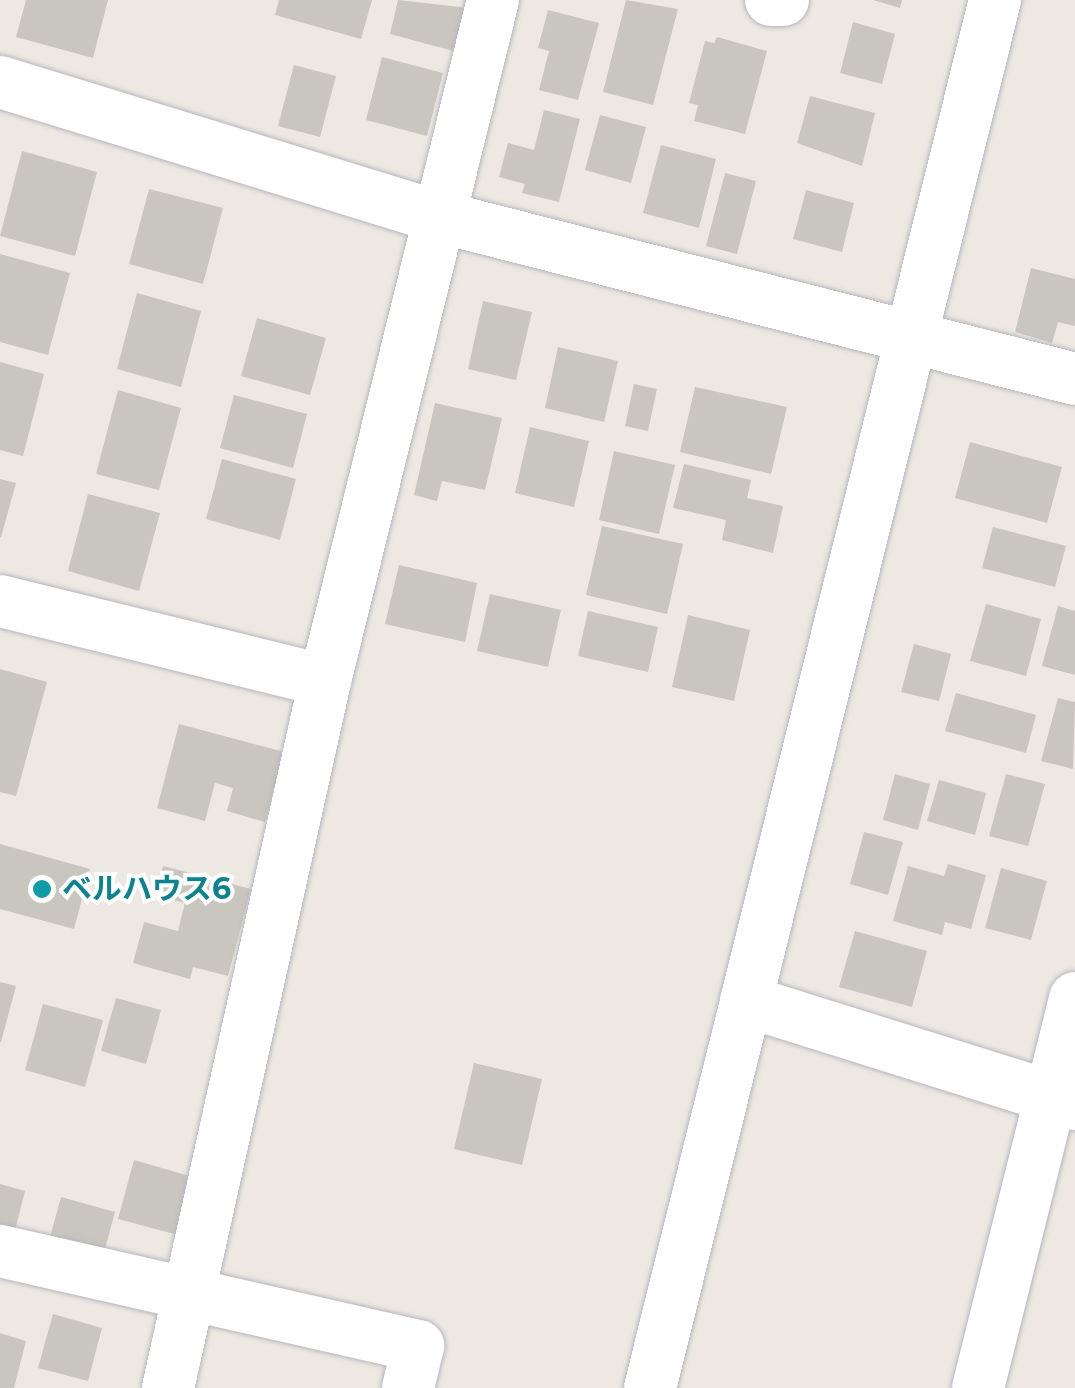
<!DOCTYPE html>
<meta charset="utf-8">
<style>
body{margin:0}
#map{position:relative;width:1075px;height:1388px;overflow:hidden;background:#ede8e1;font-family:Montserrat,"Noto Sans JP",sans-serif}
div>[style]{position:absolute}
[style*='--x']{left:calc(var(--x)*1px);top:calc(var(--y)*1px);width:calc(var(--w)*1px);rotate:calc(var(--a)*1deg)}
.building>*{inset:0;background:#c9c6bf}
.roads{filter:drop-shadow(0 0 2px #b4b7bf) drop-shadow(0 0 2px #b4b7bf)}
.minor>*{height:52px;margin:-26px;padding:0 26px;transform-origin:26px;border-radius:26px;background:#fff}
.dots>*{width:28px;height:28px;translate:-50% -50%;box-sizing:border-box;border:5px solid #fff;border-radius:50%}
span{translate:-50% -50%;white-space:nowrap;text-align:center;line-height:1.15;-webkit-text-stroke:8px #fff;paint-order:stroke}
.culture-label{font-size:30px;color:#0d838f;font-weight:700}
.left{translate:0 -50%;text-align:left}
</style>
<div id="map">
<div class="building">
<i style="clip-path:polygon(26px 0,108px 0,93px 58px,16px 37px)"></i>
<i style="clip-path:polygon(279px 0,372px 0,361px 39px,275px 15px)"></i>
<i style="clip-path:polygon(398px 0,469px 8px,457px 52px,390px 34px)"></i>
<i style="clip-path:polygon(626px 0,678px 9px,653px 105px,603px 92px)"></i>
<i style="clip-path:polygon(873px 0,902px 0,900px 8px)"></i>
<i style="clip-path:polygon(548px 10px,599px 23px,578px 100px,539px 90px,549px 51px,538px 48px)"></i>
<i style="clip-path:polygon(853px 22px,895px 34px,882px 84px,840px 73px)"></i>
<i style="clip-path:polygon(717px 37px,767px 51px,745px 134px,694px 121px,698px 105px,689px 103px,705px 41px,714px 43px)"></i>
<i style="clip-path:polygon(382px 57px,443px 73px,427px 136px,366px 120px)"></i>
<i style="clip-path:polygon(294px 65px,336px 76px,320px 137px,278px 126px)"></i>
<i style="clip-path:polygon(810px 96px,875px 113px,862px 166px,797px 143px)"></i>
<i style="clip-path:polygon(544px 110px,580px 119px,559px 202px,522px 193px,525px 184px,499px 177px,508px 143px,534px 150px)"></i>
<i style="clip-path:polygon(600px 115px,646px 127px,631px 183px,585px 170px)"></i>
<i style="clip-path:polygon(661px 145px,716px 159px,699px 228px,643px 213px)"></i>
<i style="clip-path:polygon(22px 151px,97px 172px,75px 256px,0 236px)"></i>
<i style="clip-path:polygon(725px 173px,756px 181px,737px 254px,706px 246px)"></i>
<i style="clip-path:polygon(149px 189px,223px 208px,203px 284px,129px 264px)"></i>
<i style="clip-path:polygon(806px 190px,854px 203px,842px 252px,793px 239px)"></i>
<i style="clip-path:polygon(0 254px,70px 273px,48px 355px,0 342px)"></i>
<i style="clip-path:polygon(1031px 268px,1075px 279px,1075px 326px,1058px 322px,1052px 343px,1015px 332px)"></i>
<i style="clip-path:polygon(137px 293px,201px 311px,181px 387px,117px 369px)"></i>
<i style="clip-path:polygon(483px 301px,532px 312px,516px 380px,468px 369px)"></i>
<i style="clip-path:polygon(257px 318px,326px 338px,310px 395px,241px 376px)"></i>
<i style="clip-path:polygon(558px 347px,618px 361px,604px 422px,545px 408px)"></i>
<i style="clip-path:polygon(0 362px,44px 374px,23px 456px,0 450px)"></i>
<i style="clip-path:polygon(634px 384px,657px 389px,648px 431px,625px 426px)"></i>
<i style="clip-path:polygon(695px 387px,787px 407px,771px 474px,680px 452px)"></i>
<i style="clip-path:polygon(118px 390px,181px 408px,159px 490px,96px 474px)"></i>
<i style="clip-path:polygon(234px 395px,307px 414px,293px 468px,220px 448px)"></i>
<i style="clip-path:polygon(435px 403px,502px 418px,485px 490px,442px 481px,437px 501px,414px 495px)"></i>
<i style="clip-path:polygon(530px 427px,589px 441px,574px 507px,515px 493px)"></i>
<i style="clip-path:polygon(970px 442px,1062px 467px,1047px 523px,955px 498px)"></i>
<i style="clip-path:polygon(614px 451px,675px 465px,659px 534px,599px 520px)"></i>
<i style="clip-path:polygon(222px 459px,296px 479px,280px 540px,206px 519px)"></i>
<i style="clip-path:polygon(684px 464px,751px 480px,747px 498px,783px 506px,773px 553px,722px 540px,726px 520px,673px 508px)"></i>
<i style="clip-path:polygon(0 479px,16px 483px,1px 537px,0 537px)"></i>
<i style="clip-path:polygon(88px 494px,160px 513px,139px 591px,68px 571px)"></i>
<i style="clip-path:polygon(602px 526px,683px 544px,667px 614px,586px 595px)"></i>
<i style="clip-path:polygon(993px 527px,1066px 546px,1055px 587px,982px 568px)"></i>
<i style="clip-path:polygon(399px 565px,477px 583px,465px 642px,385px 624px)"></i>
<i style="clip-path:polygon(490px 594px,561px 610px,548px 667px,477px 651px)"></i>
<i style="clip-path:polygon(986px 604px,1041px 619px,1026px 676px,970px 661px)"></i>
<i style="clip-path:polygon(1058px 606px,1075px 611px,1075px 675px,1042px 666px)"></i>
<i style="clip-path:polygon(588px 611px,658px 627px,648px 672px,578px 656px)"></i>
<i style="clip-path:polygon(688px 615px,750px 630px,734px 701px,672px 687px)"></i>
<i style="clip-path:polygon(914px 644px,951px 654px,939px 701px,901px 692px)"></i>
<i style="clip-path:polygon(0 669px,47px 682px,16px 796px,0 792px)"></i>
<i style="clip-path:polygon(956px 693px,1036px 715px,1026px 753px,945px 731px)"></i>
<i style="clip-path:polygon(1058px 698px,1075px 702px,1073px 769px,1041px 761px)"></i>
<i style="clip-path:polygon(179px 724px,284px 752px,265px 822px,227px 811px,233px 788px,215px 783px,205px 821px,157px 808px)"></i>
<i style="clip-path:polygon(895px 774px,930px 784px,918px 830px,883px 820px)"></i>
<i style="clip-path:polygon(1006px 774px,1045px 784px,1028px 846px,989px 836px)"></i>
<i style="clip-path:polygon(939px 780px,986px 793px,975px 835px,927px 821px)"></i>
<i style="clip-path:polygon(864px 832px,903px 842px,888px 895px,850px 884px)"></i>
<i style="clip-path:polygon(0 844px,90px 869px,74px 929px,0 909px)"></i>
<i style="clip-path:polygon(948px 864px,986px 875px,971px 929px,945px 922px,942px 935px,893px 921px,908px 866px,944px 876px)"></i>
<i style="clip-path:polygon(163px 866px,251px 889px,228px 976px,193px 967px,190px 979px,133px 963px,144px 922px,178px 931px,185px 903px,156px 895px)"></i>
<i style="clip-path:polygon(1001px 868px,1047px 881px,1031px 940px,985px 928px)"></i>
<i style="clip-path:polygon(855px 931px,927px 951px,912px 1007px,839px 987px)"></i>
<i style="clip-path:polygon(0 982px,16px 986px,1px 1042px,0 1042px)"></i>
<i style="clip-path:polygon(116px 998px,161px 1010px,146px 1064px,101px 1051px)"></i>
<i style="clip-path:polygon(43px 1004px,103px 1020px,85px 1087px,25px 1070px)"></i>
<i style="clip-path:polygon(474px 1063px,542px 1079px,522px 1165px,454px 1149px)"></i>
<i style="clip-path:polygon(134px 1160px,193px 1177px,178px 1235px,118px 1219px)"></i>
<i style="clip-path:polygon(0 1184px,25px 1191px,15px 1231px,0 1227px)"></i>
<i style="clip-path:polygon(61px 1197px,115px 1212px,103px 1256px,49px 1241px)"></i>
<i style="clip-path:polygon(53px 1314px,102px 1328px,88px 1381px,38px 1368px)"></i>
<i style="clip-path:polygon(0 1333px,26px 1341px,14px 1388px,0 1388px)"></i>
</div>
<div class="roads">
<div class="minor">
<i style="--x:771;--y:0;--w:12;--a:0"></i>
<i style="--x:0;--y:82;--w:460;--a:17.1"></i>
<i style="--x:440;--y:217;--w:655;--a:14.31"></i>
<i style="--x:0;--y:601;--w:335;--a:13.8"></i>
<i style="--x:746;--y:1001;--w:345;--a:17.4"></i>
<i style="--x:0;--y:1251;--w:429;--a:12.8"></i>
<i style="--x:418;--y:1346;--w:43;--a:103.4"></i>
<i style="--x:168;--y:1388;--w:724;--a:-77.48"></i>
<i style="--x:325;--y:681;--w:701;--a:-76.14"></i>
<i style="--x:650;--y:1388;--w:1430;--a:-76.04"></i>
<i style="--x:978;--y:1388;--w:402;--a:-76"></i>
</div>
</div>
<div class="dots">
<i style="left:42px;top:889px;background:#0f9aa8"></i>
</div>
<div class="culture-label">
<span class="left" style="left:62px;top:889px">ベルハウス6</span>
</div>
</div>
